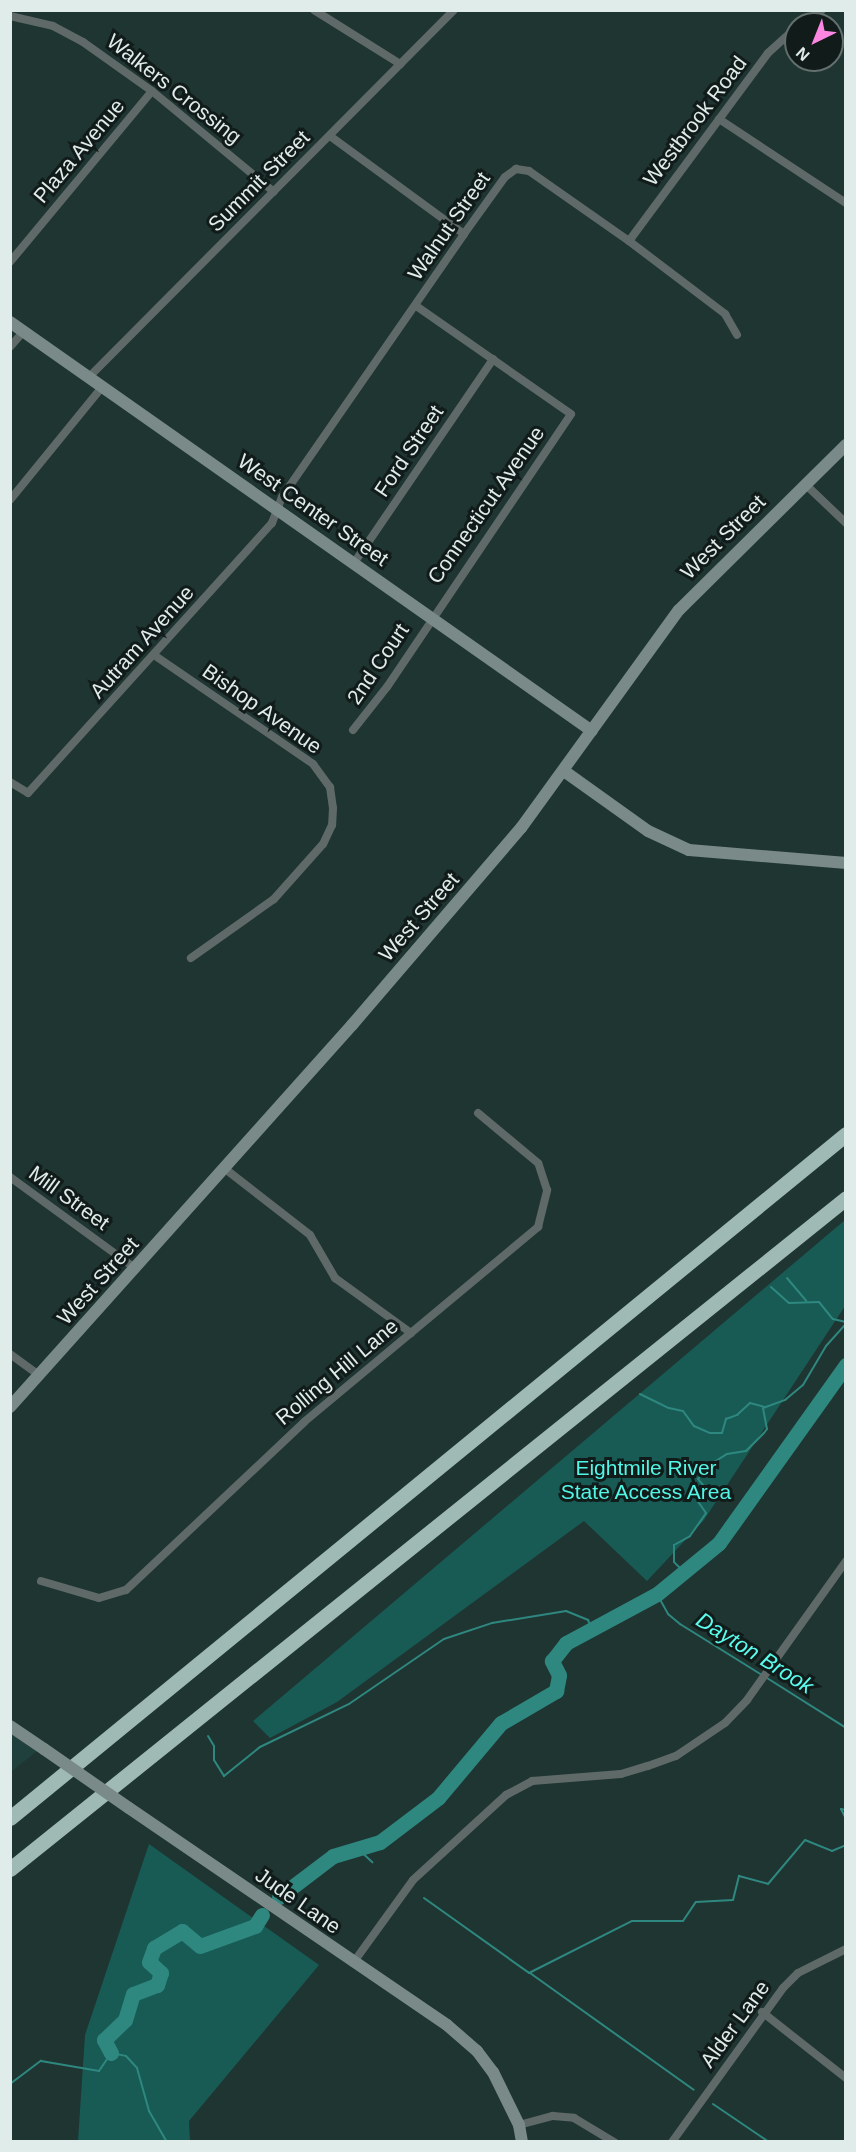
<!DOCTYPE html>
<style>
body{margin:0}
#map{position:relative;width:856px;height:2152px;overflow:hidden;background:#1f3532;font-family:Helvetica,sans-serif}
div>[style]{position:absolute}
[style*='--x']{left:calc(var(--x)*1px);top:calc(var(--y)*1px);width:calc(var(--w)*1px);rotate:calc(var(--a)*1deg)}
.built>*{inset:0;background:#20403d}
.green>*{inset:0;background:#185b55}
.stream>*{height:2px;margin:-1px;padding:0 1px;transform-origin:1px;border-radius:1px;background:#2e887f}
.river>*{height:15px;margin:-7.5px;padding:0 7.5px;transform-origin:7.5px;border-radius:7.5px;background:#2e887f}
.street>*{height:8px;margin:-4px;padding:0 4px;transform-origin:4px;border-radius:4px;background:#5f6a68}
.secondary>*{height:12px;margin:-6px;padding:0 6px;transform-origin:6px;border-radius:6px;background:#798a88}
.highway>*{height:15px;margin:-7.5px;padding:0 7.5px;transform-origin:7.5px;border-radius:7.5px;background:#9fb9b5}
.secondary-bridge>*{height:12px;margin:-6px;padding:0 6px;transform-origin:6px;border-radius:6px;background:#798a88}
span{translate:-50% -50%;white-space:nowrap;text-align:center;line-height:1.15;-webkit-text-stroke:6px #111b19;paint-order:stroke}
.street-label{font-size:21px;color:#dfecea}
.park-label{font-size:21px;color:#51f6e6}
.water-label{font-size:22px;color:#5afced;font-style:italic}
.frame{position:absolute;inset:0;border:12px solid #dfecea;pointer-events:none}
.north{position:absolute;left:784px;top:12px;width:60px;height:60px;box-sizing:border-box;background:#111b19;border:2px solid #636f6d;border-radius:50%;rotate:223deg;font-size:16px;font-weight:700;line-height:24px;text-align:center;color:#dfecea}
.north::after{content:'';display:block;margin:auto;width:21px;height:27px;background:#fd86e3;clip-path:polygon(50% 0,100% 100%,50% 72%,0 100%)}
</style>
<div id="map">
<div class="built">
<i style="clip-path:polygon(11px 1734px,37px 1751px,11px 1772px)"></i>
</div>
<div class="green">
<i style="clip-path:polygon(845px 1220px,845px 1306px,704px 1520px,647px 1581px,584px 1521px,337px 1702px,270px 1738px,253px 1721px)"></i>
<i style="clip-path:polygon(149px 1844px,319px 1965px,189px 2121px,190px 2141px,78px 2141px,85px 2035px)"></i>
</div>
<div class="stream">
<i style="--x:787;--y:1278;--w:30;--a:50"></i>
<i style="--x:771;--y:1287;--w:24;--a:42"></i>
<i style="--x:789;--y:1303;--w:30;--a:-2"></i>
<i style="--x:819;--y:1302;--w:22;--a:51"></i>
<i style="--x:833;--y:1319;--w:13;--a:13"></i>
<i style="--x:640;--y:1394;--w:32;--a:26"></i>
<i style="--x:669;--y:1408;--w:14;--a:12"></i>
<i style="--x:683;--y:1411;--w:19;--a:54"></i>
<i style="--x:694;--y:1426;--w:17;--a:24"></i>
<i style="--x:710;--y:1433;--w:12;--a:0"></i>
<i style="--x:722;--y:1433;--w:15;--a:-74"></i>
<i style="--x:726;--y:1419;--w:12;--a:-20"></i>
<i style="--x:737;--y:1415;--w:18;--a:-43"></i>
<i style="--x:750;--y:1403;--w:16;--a:15"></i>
<i style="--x:684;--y:1572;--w:14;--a:-135"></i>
<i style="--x:674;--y:1562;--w:17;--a:-90"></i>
<i style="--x:674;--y:1545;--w:18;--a:-29"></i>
<i style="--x:690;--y:1536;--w:28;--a:-55"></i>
<i style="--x:706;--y:1513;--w:16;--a:-125"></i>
<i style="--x:697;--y:1500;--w:16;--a:-68"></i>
<i style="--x:703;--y:1485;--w:8;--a:-130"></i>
<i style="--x:698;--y:1479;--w:20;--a:-49"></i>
<i style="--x:711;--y:1464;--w:19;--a:-32"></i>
<i style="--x:727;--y:1454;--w:19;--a:-9"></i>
<i style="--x:746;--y:1451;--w:25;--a:-45"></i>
<i style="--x:764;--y:1433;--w:5;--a:-53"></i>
<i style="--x:767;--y:1429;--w:21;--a:-101"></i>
<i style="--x:763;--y:1408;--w:23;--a:-20"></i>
<i style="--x:785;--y:1400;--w:23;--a:-40"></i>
<i style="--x:803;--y:1385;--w:45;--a:-59.5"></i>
<i style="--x:826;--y:1346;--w:30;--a:-48"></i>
<i style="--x:657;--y:1594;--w:23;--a:61"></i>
<i style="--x:668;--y:1614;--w:16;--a:40"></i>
<i style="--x:680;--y:1624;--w:97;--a:31.9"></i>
<i style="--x:767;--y:1678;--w:93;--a:32.3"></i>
<i style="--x:208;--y:1736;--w:12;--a:59"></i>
<i style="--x:214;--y:1746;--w:14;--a:90"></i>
<i style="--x:214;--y:1760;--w:19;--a:58"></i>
<i style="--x:224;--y:1776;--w:46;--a:-38.9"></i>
<i style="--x:260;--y:1747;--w:99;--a:-25.8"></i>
<i style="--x:349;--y:1704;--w:115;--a:-34.4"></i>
<i style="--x:444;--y:1639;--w:51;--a:-18.4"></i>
<i style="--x:492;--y:1623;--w:75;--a:-9.2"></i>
<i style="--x:566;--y:1611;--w:24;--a:22"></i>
<i style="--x:588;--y:1620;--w:10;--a:66"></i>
<i style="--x:846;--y:1810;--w:5;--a:-169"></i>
<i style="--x:841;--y:1809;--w:11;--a:63"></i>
<i style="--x:357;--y:1848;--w:21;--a:43"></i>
<i style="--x:424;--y:1898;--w:129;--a:35.5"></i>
<i style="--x:529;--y:1973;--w:115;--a:-26.8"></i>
<i style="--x:632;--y:1921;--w:51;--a:0"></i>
<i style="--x:683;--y:1921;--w:23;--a:-56"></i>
<i style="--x:696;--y:1902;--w:37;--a:-3"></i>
<i style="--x:733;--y:1900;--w:25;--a:-76"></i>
<i style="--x:739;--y:1876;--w:30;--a:15"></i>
<i style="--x:768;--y:1884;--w:57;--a:-49.9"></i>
<i style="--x:805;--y:1840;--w:29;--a:22"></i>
<i style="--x:832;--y:1851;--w:15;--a:-23"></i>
<i style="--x:530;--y:1973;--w:201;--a:35.5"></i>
<i style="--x:10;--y:2084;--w:39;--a:-37"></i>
<i style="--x:41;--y:2061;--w:59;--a:9.8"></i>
<i style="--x:99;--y:2071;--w:22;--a:-56"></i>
<i style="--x:111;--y:2053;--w:15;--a:11"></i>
<i style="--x:126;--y:2056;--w:16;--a:47"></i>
<i style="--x:137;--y:2068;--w:45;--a:74.4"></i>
<i style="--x:149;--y:2111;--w:36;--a:60"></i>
<i style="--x:713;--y:2104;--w:68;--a:34.2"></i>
</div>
<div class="river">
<i style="--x:279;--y:1897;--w:68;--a:-37.2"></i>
<i style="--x:333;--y:1856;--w:49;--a:-16.6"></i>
<i style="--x:380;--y:1842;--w:73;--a:-37.2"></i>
<i style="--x:438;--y:1798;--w:98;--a:-50"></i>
<i style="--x:501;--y:1723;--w:64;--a:-30.2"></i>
<i style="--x:556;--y:1691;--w:16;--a:-79"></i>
<i style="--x:559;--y:1675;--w:16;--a:-117"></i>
<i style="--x:552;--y:1661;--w:23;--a:-52"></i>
<i style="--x:566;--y:1643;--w:103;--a:-28.3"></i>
<i style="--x:657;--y:1594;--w:80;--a:-39.4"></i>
<i style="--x:719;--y:1543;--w:219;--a:-54.5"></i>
<i style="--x:111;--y:2053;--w:15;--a:-118"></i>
<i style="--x:104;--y:2040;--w:29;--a:-44"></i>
<i style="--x:125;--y:2020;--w:27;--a:-73"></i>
<i style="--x:133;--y:1994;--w:26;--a:-21"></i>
<i style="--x:157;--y:1985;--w:13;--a:-72"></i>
<i style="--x:161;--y:1973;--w:16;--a:-137"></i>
<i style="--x:149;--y:1962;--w:15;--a:-70"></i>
<i style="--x:154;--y:1948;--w:33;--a:-31"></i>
<i style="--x:182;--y:1931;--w:23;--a:40"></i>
<i style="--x:200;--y:1946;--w:59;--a:-20"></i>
<i style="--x:255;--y:1926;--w:13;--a:-58"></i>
</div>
<div class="street">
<i style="--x:314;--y:10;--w:102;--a:32.1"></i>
<i style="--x:10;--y:16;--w:44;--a:13.1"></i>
<i style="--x:53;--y:26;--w:34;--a:28"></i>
<i style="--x:83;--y:42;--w:85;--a:35.4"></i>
<i style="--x:152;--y:91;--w:158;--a:39.6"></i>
<i style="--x:802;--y:24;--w:24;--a:-35"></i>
<i style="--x:719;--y:119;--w:152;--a:33.5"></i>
<i style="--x:330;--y:136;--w:166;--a:36.2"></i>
<i style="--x:629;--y:241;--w:234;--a:-53.5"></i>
<i style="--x:768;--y:53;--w:38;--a:-42"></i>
<i style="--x:10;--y:262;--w:222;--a:-50.3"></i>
<i style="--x:10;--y:347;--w:21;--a:-49"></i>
<i style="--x:90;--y:376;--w:516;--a:-45.16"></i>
<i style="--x:805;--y:484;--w:57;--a:43.6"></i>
<i style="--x:10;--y:500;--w:147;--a:-50.8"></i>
<i style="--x:354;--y:563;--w:247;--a:-55.7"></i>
<i style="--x:154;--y:655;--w:193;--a:34.4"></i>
<i style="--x:313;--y:764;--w:29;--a:54"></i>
<i style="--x:330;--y:787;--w:21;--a:82"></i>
<i style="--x:333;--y:808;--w:17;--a:93"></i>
<i style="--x:332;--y:825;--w:21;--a:115"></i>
<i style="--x:323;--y:844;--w:74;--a:131.7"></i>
<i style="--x:274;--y:899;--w:102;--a:144.6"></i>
<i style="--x:353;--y:730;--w:55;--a:-51.7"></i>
<i style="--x:387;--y:687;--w:329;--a:-56"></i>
<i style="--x:571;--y:414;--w:190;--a:-145.1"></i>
<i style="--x:10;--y:782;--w:21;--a:31"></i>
<i style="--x:28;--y:793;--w:364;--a:-47.9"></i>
<i style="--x:272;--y:523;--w:28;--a:-69"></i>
<i style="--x:282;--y:497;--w:320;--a:-55.3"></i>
<i style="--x:464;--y:234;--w:70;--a:-54.3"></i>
<i style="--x:505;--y:177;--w:14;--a:-36"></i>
<i style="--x:516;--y:169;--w:13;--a:9"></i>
<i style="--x:529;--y:171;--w:122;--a:35"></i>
<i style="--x:629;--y:241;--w:121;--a:37.2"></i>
<i style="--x:725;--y:314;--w:24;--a:60"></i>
<i style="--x:224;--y:1168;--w:109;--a:37.9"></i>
<i style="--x:310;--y:1235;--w:50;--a:59.8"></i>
<i style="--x:335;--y:1278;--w:94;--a:35.9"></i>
<i style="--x:10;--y:1177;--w:156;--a:36.1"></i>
<i style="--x:10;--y:1354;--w:34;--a:36"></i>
<i style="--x:41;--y:1581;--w:60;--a:16.3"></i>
<i style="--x:99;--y:1598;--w:28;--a:-17"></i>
<i style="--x:126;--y:1590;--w:245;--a:-43.3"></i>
<i style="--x:304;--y:1422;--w:305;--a:-39.8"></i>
<i style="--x:538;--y:1227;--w:38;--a:-76"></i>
<i style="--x:547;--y:1190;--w:28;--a:-108"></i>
<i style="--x:538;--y:1163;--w:78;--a:-140.2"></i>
<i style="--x:353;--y:1963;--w:102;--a:-54.1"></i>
<i style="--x:413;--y:1880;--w:126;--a:-42.4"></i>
<i style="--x:506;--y:1795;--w:30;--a:-28"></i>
<i style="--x:532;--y:1781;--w:89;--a:-4.5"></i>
<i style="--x:621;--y:1774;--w:28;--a:-17"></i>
<i style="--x:648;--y:1766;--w:30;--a:-20"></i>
<i style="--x:676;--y:1756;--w:59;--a:-34"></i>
<i style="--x:725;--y:1723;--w:32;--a:-46"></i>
<i style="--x:747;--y:1700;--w:171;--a:-54.5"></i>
<i style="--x:762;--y:2012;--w:107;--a:38.2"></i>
<i style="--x:519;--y:2125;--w:35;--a:-15"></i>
<i style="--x:553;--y:2116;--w:21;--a:5"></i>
<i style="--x:574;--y:2118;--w:47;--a:31"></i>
<i style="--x:672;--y:2142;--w:190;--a:-54.2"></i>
<i style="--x:783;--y:1988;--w:21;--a:-45"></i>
<i style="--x:798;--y:1973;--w:54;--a:-26.6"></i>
</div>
<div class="secondary">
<i style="--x:10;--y:322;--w:711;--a:35.1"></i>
<i style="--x:564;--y:771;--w:103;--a:35.5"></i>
<i style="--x:648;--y:831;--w:45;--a:24.9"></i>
<i style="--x:689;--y:850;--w:158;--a:4.7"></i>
<i style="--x:10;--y:1407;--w:513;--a:-48.16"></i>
<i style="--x:352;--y:1025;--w:260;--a:-49.4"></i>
<i style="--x:521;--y:828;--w:269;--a:-54.1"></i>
<i style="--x:679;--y:610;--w:235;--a:-44.7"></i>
<i style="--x:10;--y:1726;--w:41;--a:34.1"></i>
<i style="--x:129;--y:1808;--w:385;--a:34.3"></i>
<i style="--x:447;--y:2025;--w:40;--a:41"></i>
<i style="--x:477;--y:2051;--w:26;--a:53"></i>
<i style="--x:493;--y:2072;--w:59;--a:63.9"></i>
<i style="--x:519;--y:2125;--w:17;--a:80"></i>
</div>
<div class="highway">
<i style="--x:10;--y:1818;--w:1080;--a:-39.29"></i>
<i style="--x:10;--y:1869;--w:1072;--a:-38.75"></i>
</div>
<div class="secondary-bridge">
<i style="--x:44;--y:1749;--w:103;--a:34.8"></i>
</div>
<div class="street-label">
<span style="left:174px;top:89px;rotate:38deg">Walkers Crossing</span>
<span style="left:695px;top:121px;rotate:-53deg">Westbrook Road</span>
<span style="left:79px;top:151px;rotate:-50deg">Plaza Avenue</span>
<span style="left:259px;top:181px;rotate:-45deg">Summit Street</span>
<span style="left:449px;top:226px;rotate:-55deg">Walnut Street</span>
<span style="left:409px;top:451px;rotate:-56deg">Ford Street</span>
<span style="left:486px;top:505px;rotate:-55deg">Connecticut Avenue</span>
<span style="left:313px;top:510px;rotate:35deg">West Center Street</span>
<span style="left:723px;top:537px;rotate:-45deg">West Street</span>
<span style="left:142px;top:642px;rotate:-48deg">Autram Avenue</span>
<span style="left:378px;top:664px;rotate:-56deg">2nd Court</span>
<span style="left:262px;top:709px;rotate:35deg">Bishop Avenue</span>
<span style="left:419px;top:917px;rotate:-49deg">West Street</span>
<span style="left:69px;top:1198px;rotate:36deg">Mill Street</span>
<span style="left:98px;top:1281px;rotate:-48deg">West Street</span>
<span style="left:337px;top:1372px;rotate:-40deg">Rolling Hill Lane</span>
<span style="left:298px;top:1901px;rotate:35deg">Jude Lane</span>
<span style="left:735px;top:2024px;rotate:-54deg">Alder Lane</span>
</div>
<div class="park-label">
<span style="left:646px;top:1480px">Eightmile River<br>State Access Area</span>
</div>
<div class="water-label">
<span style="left:755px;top:1653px;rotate:32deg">Dayton Brook</span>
</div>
<div class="frame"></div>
<div class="north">N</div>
</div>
